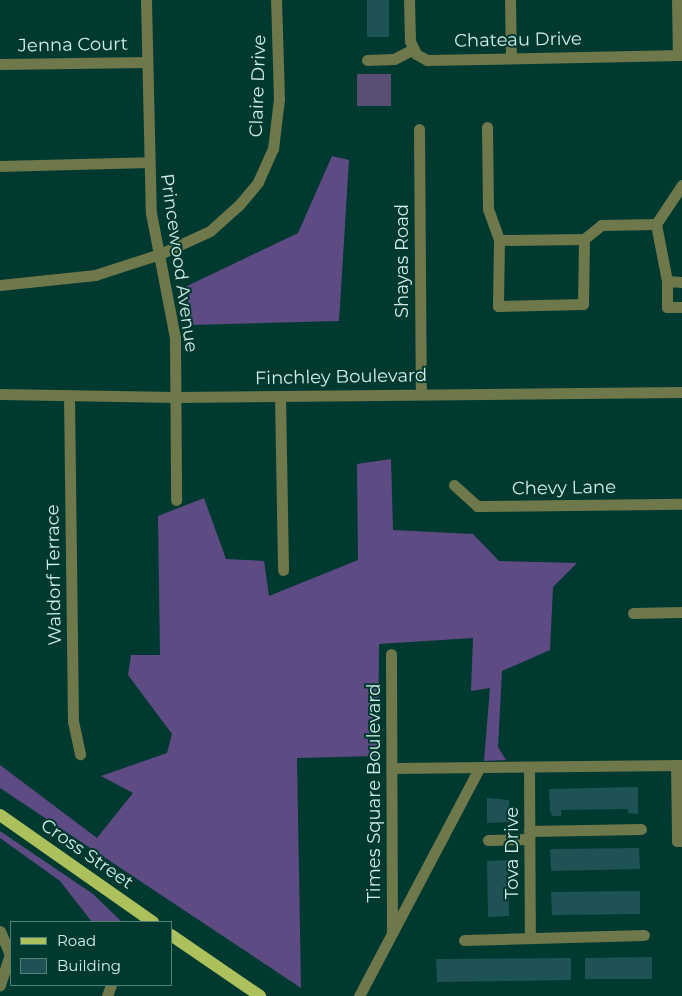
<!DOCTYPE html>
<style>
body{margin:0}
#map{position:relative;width:682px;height:996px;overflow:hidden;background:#003930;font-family:Montserrat,sans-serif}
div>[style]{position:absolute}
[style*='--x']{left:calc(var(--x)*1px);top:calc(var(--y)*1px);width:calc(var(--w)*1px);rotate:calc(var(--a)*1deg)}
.green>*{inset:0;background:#5a4e75}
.forest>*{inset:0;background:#5f4b83}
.building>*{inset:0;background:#1f5254}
.minor>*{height:11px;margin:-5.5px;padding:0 5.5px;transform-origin:5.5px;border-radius:5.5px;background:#6e784a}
.major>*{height:12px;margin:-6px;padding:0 6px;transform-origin:6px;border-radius:6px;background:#acc05c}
span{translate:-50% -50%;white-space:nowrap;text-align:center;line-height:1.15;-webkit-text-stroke:4px #003930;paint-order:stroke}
.street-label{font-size:18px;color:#d1ece5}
.legend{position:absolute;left:10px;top:921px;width:162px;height:65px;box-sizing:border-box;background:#003930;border:1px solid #548178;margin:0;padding:6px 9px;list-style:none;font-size:15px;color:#d1ece5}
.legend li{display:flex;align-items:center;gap:10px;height:25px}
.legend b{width:25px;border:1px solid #548178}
</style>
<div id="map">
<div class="green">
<i style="clip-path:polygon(357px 74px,391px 74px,391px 106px,357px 106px)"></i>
</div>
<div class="forest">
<i style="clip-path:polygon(332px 156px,349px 160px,339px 321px,190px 325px,187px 286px,298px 233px)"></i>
<i style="clip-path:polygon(391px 459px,393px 530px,473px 534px,499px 561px,577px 563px,553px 587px,550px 650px,502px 671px,498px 747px,506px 760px,484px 761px,490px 688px,471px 691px,473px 638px,379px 644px,378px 756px,297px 758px,301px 988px,0 788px,0 765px,97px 838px,133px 793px,101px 776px,167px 753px,172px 734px,128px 675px,131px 655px,160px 655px,158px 516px,204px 498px,226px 559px,264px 561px,269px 596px,358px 560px,357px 464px)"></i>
<i style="clip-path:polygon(0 831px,93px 894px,122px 922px,92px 922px,60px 881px,0 838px)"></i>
</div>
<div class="building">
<i style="clip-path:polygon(367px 0,389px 0,389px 37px,367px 37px)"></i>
<i style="clip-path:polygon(638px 787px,638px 814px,628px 813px,628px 809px,561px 810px,561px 816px,552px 816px,550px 810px,549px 789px)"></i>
<i style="clip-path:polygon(487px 798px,509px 800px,509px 822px,487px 823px)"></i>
<i style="clip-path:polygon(639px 848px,640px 869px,551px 871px,550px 849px)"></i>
<i style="clip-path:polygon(508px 860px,509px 916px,488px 917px,487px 861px)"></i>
<i style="clip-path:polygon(640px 891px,640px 914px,552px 915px,551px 892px)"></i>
<i style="clip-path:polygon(652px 957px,652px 979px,585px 979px,585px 958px)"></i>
<i style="clip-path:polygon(571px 958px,571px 980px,437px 982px,436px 959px)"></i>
</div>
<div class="minor">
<i style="--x:146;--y:0;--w:213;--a:88.7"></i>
<i style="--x:151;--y:213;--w:127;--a:79.1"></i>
<i style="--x:175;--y:338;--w:162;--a:89.6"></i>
<i style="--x:409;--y:0;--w:41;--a:88.6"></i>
<i style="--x:410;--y:41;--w:14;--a:65"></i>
<i style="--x:416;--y:54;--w:13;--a:29"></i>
<i style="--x:427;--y:60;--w:255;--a:-1.1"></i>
<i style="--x:510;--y:0;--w:57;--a:89"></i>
<i style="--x:677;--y:0;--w:55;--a:89"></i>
<i style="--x:367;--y:60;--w:27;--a:-2"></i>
<i style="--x:394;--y:59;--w:22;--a:-27"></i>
<i style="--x:0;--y:64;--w:147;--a:-0.8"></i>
<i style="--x:487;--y:127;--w:82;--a:89.3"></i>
<i style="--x:488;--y:209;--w:33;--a:70"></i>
<i style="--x:499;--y:240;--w:66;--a:90.9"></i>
<i style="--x:498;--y:306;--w:85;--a:-1.3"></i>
<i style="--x:583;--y:304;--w:65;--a:-89.1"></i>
<i style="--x:419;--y:129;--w:264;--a:89.6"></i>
<i style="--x:0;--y:166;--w:148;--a:-1.5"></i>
<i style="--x:656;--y:224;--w:58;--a:79.1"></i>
<i style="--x:667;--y:281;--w:15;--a:4"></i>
<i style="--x:499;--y:240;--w:85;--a:-0.7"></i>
<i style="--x:584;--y:239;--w:22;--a:-39"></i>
<i style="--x:601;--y:225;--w:55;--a:-1"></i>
<i style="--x:656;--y:224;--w:47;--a:-56.3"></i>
<i style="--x:667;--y:281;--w:26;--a:90"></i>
<i style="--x:667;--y:307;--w:15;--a:0"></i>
<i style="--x:0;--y:285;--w:96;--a:-6"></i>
<i style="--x:95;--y:275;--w:68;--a:-17.9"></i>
<i style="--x:160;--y:254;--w:55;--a:-24.7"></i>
<i style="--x:210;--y:231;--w:39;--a:-42"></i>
<i style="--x:239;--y:205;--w:30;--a:-50"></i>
<i style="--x:258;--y:182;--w:36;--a:-66"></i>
<i style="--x:273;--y:149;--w:50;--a:-83.2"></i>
<i style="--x:279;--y:99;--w:99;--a:-91.7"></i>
<i style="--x:0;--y:394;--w:175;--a:1"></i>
<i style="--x:175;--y:397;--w:507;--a:-0.57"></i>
<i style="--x:69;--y:395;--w:326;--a:89.3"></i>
<i style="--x:73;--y:721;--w:34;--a:78"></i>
<i style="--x:280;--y:396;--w:174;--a:89"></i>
<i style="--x:454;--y:485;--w:31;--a:42"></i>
<i style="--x:477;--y:506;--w:205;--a:-0.6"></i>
<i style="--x:633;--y:613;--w:49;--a:-1.2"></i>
<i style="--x:391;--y:654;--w:278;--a:89.8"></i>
<i style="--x:676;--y:765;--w:76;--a:89.2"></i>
<i style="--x:677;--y:841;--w:5;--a:0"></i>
<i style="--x:393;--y:768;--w:289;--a:-0.6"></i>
<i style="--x:529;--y:769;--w:168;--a:89.7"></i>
<i style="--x:529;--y:831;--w:112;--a:-1"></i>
<i style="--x:488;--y:840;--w:41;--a:-1.4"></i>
<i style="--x:0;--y:931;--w:25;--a:67"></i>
<i style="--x:10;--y:954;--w:33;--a:108"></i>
<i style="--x:464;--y:940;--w:180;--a:-1.6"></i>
<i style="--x:107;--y:996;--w:12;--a:-70"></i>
<i style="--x:359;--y:996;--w:258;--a:-62.2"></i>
</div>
<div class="major">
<i style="--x:0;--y:815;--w:187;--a:35"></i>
<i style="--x:171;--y:935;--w:108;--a:34.4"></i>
</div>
<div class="street-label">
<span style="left:518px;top:40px;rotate:-1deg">Chateau Drive</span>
<span style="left:73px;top:45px;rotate:-1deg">Jenna Court</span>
<span style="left:258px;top:86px;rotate:-88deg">Claire Drive</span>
<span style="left:402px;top:261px;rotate:-90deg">Shayas Road</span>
<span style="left:179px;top:263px;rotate:82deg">Princewood Avenue</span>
<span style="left:341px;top:377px;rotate:-1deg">Finchley Boulevard</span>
<span style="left:564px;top:488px;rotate:-1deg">Chevy Lane</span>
<span style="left:54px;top:575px;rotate:-91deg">Waldorf Terrace</span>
<span style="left:374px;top:793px;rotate:-90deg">Times Square Boulevard</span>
<span style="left:512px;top:853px;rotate:-90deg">Tova Drive</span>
<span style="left:87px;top:854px;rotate:35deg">Cross Street</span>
</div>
<ul class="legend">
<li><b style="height:6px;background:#acc05c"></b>Road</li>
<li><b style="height:14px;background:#1f5254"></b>Building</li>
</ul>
</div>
